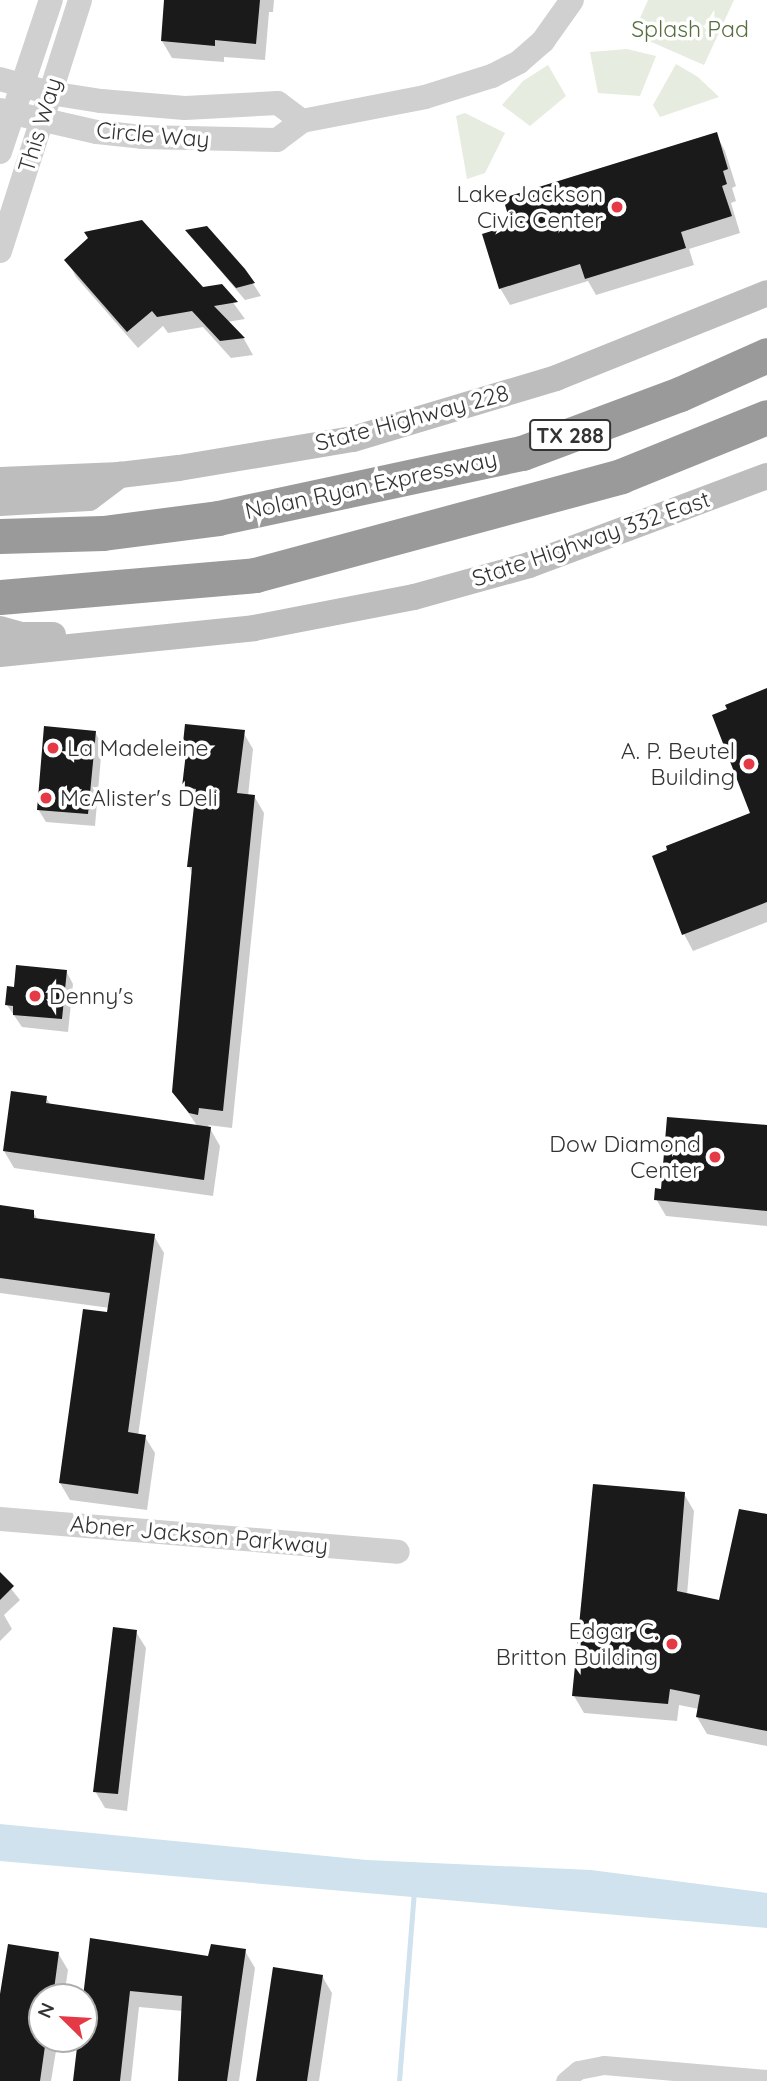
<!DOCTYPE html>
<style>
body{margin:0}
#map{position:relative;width:767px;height:2081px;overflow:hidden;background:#fff;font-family:Quicksand,sans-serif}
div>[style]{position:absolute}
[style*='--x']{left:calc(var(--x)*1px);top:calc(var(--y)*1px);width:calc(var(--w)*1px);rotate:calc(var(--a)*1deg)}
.green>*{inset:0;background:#e6ecdf}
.water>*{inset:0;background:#cfe2ee}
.shadow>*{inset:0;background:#0003}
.stream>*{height:5px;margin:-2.5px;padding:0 2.5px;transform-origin:2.5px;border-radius:2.5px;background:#cfe2ee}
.building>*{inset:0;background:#1a1a1a}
.minor>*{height:19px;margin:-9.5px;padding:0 9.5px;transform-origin:9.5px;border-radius:9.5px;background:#d0d0d0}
.tertiary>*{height:24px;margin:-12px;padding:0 12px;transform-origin:12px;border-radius:12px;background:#d0d0d0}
.secondary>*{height:26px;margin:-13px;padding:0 13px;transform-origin:13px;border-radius:13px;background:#bdbdbd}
.motorway>*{height:35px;margin:-17.5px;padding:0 17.5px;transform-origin:17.5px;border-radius:17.5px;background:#9a9a9a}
.dots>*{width:19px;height:19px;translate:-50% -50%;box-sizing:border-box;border:4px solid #fff;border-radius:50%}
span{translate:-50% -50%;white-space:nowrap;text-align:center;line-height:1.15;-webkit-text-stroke:7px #fff;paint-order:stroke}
.shield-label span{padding:2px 5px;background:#fff;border:2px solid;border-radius:5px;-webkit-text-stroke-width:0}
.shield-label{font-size:21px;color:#333;font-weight:700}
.park-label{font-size:23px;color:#56703f}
.street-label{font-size:23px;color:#333}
.poi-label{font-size:23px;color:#333}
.right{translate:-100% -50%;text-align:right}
.left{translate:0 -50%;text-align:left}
.north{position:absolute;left:28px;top:1983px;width:70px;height:70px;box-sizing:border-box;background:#fff;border:2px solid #adadad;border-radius:50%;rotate:294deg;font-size:19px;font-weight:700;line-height:28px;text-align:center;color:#333}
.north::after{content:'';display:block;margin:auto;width:24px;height:32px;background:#e63946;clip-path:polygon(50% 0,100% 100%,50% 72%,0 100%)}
</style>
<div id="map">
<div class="green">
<i style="clip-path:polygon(648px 0,734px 0,704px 65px,633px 34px)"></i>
<i style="clip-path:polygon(627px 49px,656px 56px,640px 96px,598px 93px,590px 52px)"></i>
<i style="clip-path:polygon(676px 64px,698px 77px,719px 97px,660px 117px,653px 105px)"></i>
<i style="clip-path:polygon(548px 65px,566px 96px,530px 126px,502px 105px,523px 81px)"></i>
<i style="clip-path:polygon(465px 113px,505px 133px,485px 173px,467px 179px,456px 116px)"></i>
</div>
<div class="water">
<i style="clip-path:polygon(0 1824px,367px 1860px,591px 1870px,767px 1893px,767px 1928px,0 1861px)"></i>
</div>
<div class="shadow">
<i style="clip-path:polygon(166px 0,274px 0,273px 12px,269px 12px,265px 60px,224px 57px,224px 62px,172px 58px,162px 41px)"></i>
<i style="clip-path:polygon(716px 134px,725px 151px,736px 186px,732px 188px,736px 201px,731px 203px,740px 233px,689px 249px,694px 265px,596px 295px,588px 281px,510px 305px,500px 288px,513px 226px)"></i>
<i style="clip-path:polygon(206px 228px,254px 285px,261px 296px,245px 300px,187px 231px)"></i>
<i style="clip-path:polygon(67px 260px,203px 289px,221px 286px,245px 319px,227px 322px,244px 339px,253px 355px,231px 358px,203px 327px,168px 333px,163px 326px,138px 348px,76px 277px)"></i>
<i style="clip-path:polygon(767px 690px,767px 922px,693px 951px,684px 934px,752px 814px)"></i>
<i style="clip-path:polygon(95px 732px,102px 745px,95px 826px,46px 822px,38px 809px)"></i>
<i style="clip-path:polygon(243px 732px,253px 749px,248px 796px,254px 796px,264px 813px,232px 1128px,208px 1125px,220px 1146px,213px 1196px,14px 1168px,4px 1151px,46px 1098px,51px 1105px,198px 1127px,174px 1092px,193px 874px,189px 867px,196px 804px,184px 787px,188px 749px,185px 743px)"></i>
<i style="clip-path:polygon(66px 971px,73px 984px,68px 1032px,22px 1027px,7px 1005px,16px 989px)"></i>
<i style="clip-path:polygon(767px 1127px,767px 1226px,666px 1216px,656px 1199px,663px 1191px)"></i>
<i style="clip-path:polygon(0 1207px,33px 1212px,38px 1220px,154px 1236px,164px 1253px,138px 1436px,145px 1437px,155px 1453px,147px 1510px,70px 1500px,60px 1483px,110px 1308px,0 1293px)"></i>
<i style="clip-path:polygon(684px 1494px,694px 1511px,687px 1595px,721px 1602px,767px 1516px,767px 1746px,707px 1734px,697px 1717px,699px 1709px,679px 1705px,677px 1721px,584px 1713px,574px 1696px)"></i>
<i style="clip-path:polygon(0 1575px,20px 1600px,4px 1615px,12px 1629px,0 1641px)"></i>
<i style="clip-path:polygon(136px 1632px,146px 1648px,127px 1811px,105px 1808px,95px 1791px)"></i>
<i style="clip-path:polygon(245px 1951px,255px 1968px,239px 2081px,180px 2081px,183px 2011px,139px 2007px,131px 2081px,75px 2081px,80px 2039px,84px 2039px,84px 2003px,210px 1958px)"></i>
<i style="clip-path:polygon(58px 1953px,68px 1970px,64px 1997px,42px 1997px,42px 2039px,58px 2039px,51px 2081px,0 2081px,0 2006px)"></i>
<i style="clip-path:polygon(322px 1976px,332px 1993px,319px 2081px,258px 2081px)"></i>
</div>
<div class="stream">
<i style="--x:399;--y:2081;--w:193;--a:-85.5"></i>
</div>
<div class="building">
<i style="clip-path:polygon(164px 0,260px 0,256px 44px,215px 40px,215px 46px,161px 41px)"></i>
<i style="clip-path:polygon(717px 132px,728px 169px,723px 171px,727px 184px,722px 186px,732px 216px,681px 232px,686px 248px,585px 279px,580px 264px,499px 289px,482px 234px,511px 225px,503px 198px)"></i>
<i style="clip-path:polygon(142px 220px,203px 287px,222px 284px,238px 302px,214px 306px,245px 338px,220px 341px,192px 311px,157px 317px,152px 311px,127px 332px,64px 260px,88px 238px,84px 232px)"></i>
<i style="clip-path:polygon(207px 226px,245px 269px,255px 283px,236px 288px,185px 230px)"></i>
<i style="clip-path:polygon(767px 688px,767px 902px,682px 935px,652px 856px,667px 850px,666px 846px,750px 813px,712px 715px,727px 709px,725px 705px)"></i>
<i style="clip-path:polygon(185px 724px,245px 730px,237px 793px,255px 795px,223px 1111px,199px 1108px,198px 1115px,189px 1113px,172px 1092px,192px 867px,187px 867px,196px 789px,182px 787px,187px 744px,183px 743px)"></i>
<i style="clip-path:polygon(44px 726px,96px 731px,88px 814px,37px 810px)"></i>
<i style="clip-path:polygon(16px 965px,67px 970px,62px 1019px,13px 1015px,13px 1006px,5px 1005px,7px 986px,14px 987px)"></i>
<i style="clip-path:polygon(11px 1091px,47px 1096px,46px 1103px,211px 1127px,204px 1180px,3px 1151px)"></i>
<i style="clip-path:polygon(667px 1117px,767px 1125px,767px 1211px,654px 1200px,655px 1188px,661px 1189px)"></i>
<i style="clip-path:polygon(0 1205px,34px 1210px,34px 1218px,155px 1234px,128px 1432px,146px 1435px,138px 1494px,59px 1483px,83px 1309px,107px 1312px,110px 1293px,0 1278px)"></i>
<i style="clip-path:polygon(593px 1484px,685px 1492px,677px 1591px,719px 1600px,739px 1509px,767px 1514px,767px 1731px,696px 1717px,700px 1695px,670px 1689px,668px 1704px,572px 1696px)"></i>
<i style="clip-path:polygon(0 1572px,14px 1586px,0 1600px)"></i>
<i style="clip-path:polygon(113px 1627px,137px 1630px,118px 1794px,93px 1792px)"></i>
<i style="clip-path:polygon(90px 1938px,208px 1956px,211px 1944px,246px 1949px,227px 2081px,178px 2081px,182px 1996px,130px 1991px,120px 2081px,73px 2081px,78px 2039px,84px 2039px,83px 1997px)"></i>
<i style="clip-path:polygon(8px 1944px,59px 1952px,53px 1997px,42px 1997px,42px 2039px,46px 2039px,40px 2081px,0 2081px,0 1994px)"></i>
<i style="clip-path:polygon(273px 1967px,323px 1975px,307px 2081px,256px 2081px)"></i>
</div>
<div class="minor">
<i style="--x:565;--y:2081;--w:17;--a:-40"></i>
<i style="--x:578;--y:2070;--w:26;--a:-11"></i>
<i style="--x:604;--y:2065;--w:164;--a:4.9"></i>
</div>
<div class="tertiary">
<i style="--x:0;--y:79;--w:52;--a:15.6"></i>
<i style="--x:50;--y:93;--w:52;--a:8.9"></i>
<i style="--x:101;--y:101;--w:84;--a:4.8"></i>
<i style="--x:185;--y:108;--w:93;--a:-3.1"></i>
<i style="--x:278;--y:103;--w:30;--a:37"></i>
<i style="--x:0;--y:110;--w:99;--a:12.8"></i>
<i style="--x:97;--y:132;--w:45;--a:6.3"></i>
<i style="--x:142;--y:137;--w:135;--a:1.3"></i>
<i style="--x:277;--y:140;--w:31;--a:-37"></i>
<i style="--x:302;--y:121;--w:125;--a:-11"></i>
<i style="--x:425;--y:97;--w:70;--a:-17.4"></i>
<i style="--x:492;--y:76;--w:30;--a:-27"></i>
<i style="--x:519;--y:62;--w:32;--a:-41"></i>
<i style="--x:543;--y:41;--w:50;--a:-54.7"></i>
<i style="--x:0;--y:152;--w:160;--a:-71.5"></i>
<i style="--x:0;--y:251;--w:263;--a:-72.3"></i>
<i style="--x:0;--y:1519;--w:399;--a:4.7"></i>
</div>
<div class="secondary">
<i style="--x:0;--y:480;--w:120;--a:-2.4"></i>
<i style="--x:120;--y:475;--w:59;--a:-6.8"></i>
<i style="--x:179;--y:468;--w:176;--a:-9.5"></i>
<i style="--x:353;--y:439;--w:212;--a:-16.7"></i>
<i style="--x:556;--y:378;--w:227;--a:-21.9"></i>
<i style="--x:0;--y:503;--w:89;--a:-3.2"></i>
<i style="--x:89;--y:498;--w:39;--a:-37"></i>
<i style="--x:0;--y:629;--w:22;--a:16"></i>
<i style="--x:21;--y:635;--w:32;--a:0"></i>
<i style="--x:0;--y:654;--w:255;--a:-5.8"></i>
<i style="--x:254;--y:628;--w:163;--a:-11"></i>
<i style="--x:414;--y:597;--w:119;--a:-15.5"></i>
<i style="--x:529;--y:565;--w:254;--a:-20.5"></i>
</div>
<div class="motorway">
<i style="--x:0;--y:536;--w:103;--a:-1.7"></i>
<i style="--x:103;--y:533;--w:116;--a:-7.4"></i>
<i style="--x:218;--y:518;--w:311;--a:-12.1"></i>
<i style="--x:522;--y:453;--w:169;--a:-20.5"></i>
<i style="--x:680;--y:394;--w:95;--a:-24.1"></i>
<i style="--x:0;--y:597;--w:256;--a:-4.9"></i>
<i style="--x:255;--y:575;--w:379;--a:-15.1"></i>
<i style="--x:621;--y:476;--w:157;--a:-22"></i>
</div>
<div class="dots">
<i style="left:617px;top:207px;background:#e63946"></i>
<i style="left:53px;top:748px;background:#e63946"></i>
<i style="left:749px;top:764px;background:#e63946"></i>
<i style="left:46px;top:798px;background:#e63946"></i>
<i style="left:35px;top:996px;background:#e63946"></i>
<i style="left:715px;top:1157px;background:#e63946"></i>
<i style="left:672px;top:1644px;background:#e63946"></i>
</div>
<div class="shield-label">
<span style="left:570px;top:435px">TX 288</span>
</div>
<div class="park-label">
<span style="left:690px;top:29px">Splash Pad</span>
</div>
<div class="street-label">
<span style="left:40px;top:125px;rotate:-73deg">This Way</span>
<span style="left:153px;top:135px;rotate:5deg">Circle Way</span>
<span style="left:412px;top:418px;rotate:-15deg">State Highway 228</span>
<span style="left:371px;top:485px;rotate:-12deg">Nolan Ryan Expressway</span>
<span style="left:591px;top:539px;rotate:-19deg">State Highway 332 East</span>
<span style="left:199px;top:1535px;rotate:5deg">Abner Jackson Parkway</span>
</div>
<div class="poi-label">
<span class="right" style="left:603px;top:207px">Lake Jackson<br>Civic Center</span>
<span class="left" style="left:67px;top:748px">La Madeleine</span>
<span class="right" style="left:735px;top:764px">A. P. Beutel<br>Building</span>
<span class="left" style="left:60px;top:798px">McAlister's Deli</span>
<span class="left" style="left:49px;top:996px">Denny's</span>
<span class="right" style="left:701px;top:1157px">Dow Diamond<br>Center</span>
<span class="right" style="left:658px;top:1644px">Edgar C.<br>Britton Building</span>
</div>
<div class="north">N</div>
</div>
